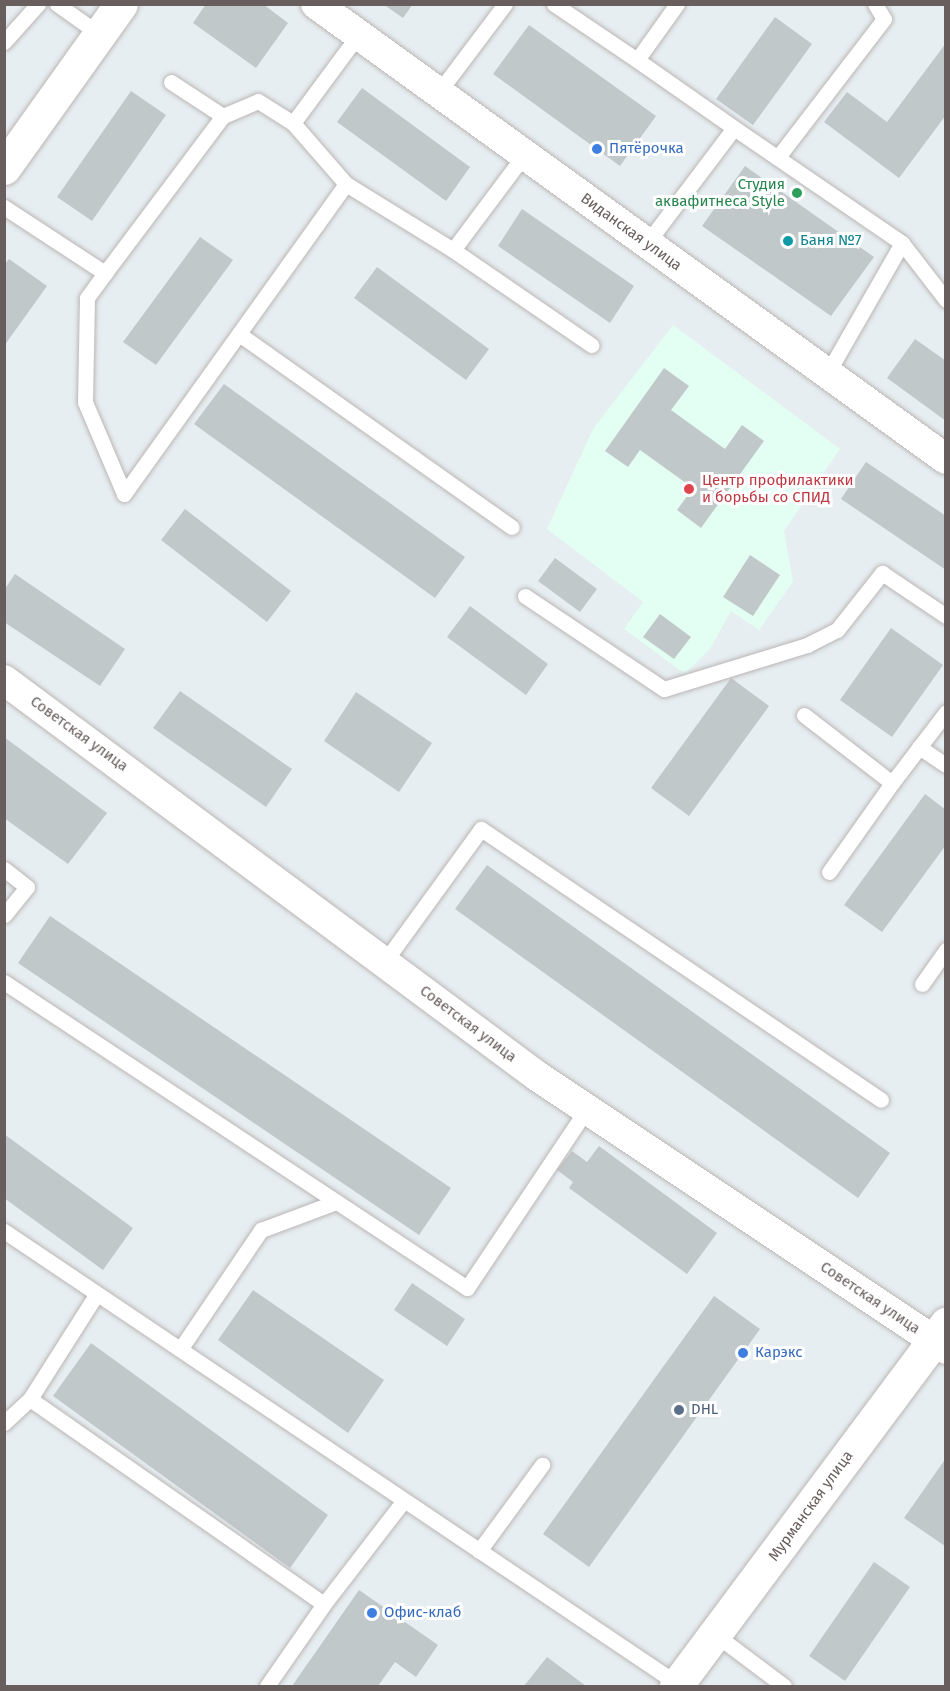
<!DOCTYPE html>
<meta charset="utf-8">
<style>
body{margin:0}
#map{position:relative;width:950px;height:1691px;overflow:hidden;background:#e6eef1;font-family:"Fira Sans",sans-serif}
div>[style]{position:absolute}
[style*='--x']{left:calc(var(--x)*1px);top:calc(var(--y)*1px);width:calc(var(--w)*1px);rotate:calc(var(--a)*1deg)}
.medical>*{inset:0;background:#e3fef2}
.building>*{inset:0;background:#c1c8ca}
.roads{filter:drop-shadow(0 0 2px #bcb5b4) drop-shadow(0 0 2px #bcb5b4)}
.lane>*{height:15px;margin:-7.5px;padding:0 7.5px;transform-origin:7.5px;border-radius:7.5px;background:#fff}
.street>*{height:30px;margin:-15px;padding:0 15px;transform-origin:15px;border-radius:15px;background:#fff}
.secondary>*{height:33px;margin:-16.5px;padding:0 16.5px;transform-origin:16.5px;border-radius:16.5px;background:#fff}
.dots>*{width:16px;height:16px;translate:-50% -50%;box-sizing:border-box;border:3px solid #fff;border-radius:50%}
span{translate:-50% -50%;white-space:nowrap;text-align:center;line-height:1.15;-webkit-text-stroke:6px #fff;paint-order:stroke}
.shop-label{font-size:15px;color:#366cbe}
.left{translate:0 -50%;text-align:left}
.leisure-label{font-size:15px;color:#27864d}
.right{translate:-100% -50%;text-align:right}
.street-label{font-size:15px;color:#685e5e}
.culture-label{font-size:15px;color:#0d838f}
.health-label{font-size:15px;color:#be3a42}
.service-label{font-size:15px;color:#4e5e75}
.frame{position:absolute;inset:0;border:6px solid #685e5e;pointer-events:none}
</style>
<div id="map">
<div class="medical">
<i style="clip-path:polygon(673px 325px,840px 449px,784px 531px,793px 582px,759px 630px,731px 611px,710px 649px,685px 674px,624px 629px,643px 602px,547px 529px,593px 429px)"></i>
</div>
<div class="building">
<i style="clip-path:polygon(206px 4px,263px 4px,288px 23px,256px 68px,193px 23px)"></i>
<i style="clip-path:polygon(383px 4px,413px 4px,403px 18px)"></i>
<i style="clip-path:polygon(775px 17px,812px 44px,753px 125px,716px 99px)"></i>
<i style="clip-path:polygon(529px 25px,656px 116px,620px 166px,493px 74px)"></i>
<i style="clip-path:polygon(946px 43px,946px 115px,899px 178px,824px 122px,847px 92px,887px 122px)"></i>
<i style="clip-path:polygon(362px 88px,470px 167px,446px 201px,337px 122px)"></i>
<i style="clip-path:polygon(131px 91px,166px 115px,92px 221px,57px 197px)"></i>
<i style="clip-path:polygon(745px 166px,874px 257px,831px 316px,702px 226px)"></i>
<i style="clip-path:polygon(522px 209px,634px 286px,610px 323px,498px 246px)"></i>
<i style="clip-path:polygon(200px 237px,233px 260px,156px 365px,123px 342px)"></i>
<i style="clip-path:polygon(9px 259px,47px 286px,4px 346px,4px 265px)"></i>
<i style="clip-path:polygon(377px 267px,489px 349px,466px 380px,354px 298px)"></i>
<i style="clip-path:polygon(915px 339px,946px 361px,946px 421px,887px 378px)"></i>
<i style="clip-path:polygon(664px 368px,689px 386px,671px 410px,725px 449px,742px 425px,764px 441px,701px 528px,677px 510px,693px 488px,640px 450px,628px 467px,605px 451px)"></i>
<i style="clip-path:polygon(224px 384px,465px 557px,435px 598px,194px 424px)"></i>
<i style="clip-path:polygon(866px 462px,946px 516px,946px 570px,841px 499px)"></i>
<i style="clip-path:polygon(185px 509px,291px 591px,267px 622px,161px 540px)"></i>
<i style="clip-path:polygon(750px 555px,780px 575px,753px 616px,723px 597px)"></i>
<i style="clip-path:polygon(555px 558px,597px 589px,580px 612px,538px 581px)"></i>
<i style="clip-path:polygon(15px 574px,125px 649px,100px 686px,4px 622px,4px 590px)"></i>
<i style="clip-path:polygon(470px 606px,548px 664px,526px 695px,447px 637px)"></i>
<i style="clip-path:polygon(660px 614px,691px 637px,674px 659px,643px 637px)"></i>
<i style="clip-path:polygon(891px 628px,943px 665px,892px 737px,840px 700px)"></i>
<i style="clip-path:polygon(731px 678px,769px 706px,689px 816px,651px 788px)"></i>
<i style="clip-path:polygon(180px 691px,292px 769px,266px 807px,153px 728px)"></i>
<i style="clip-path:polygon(356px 692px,432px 743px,399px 792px,324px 741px)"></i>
<i style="clip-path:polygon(4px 737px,107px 813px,68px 864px,4px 818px)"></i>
<i style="clip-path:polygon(925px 794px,946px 810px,946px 845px,882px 932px,844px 905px)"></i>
<i style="clip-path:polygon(487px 865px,890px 1153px,858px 1198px,455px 909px)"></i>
<i style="clip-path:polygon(50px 916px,451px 1188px,419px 1235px,18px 963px)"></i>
<i style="clip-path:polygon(4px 1134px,133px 1228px,103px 1270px,4px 1198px)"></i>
<i style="clip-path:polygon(599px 1146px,717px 1233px,687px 1274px,569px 1188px,573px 1182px,557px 1170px,572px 1151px,587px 1162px)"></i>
<i style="clip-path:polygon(412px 1283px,465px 1319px,447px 1346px,394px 1310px)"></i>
<i style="clip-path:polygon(253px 1290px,384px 1380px,348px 1433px,218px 1340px)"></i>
<i style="clip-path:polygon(714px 1296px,760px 1329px,589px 1567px,543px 1534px)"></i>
<i style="clip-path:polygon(91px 1343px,328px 1515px,290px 1568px,53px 1396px)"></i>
<i style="clip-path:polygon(946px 1458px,946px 1545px,945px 1546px,904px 1518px)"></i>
<i style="clip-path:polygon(874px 1562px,910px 1587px,845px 1681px,809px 1656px)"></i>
<i style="clip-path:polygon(359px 1590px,438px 1645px,416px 1677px,395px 1662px,378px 1686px,292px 1686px)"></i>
<i style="clip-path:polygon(547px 1657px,586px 1686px,524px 1686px)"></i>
</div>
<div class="roads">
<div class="lane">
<i style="--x:57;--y:4;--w:52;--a:35.5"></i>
<i style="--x:554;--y:4;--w:100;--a:34"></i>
<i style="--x:637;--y:60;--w:69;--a:-54.5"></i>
<i style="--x:4;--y:42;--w:51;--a:-48.2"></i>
<i style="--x:637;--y:60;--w:118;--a:35"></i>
<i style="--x:171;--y:82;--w:62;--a:33.2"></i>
<i style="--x:223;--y:116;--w:38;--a:-23"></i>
<i style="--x:258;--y:101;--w:41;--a:32.2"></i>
<i style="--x:293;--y:123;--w:109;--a:-53.5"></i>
<i style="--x:438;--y:93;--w:111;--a:-53"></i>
<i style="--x:293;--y:123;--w:81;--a:49"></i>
<i style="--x:346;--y:184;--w:126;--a:31.7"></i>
<i style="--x:453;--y:250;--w:119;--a:-53.2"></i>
<i style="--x:778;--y:157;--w:174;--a:-52.5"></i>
<i style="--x:884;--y:19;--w:17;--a:-121"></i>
<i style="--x:4;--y:207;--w:121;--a:33.2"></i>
<i style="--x:105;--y:273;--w:31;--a:126"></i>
<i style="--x:87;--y:298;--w:104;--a:91.1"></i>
<i style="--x:85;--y:402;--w:100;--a:67"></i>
<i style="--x:124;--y:494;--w:381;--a:-54.4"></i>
<i style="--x:647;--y:243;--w:144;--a:-52.9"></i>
<i style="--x:734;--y:128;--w:204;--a:34.4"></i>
<i style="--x:902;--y:243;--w:151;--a:119.8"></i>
<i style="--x:902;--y:243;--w:72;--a:52.3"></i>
<i style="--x:453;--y:250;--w:168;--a:34.5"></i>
<i style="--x:105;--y:273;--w:196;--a:-53.1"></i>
<i style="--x:239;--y:334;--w:334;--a:35.3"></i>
<i style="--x:525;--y:596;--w:167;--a:33.8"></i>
<i style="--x:664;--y:689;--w:150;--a:-17.1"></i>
<i style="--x:807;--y:645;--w:34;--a:-27"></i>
<i style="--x:837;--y:630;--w:73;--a:-51.7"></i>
<i style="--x:882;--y:573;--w:77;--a:33.9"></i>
<i style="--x:804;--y:715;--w:111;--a:37.7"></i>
<i style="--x:892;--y:783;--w:89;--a:-52.7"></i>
<i style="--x:919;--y:747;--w:32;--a:34"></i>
<i style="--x:4;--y:869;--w:29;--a:38"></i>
<i style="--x:27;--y:887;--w:36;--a:129"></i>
<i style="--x:829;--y:872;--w:109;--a:-54.7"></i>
<i style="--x:385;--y:961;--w:163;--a:-54"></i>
<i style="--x:481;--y:829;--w:483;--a:34.1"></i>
<i style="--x:4;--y:982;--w:555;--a:33.46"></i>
<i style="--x:467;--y:1288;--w:216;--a:-56.2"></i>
<i style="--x:922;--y:984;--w:42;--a:-54.8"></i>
<i style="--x:4;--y:1231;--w:812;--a:33.91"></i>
<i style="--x:96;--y:1295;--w:123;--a:122.4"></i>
<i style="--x:30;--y:1399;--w:358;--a:34.9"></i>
<i style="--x:324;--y:1604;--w:131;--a:-52.4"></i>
<i style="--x:181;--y:1348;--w:143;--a:-55.9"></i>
<i style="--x:261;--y:1230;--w:80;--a:-20.5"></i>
<i style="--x:4;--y:1423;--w:35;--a:-43"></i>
<i style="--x:479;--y:1551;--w:107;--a:-53.8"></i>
<i style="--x:716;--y:1635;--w:85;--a:36.9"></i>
<i style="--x:267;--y:1686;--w:100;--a:-55.2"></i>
</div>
<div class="street">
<i style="--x:316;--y:4;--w:777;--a:35.84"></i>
<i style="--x:4;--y:680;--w:664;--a:36.61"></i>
<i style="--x:537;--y:1076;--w:492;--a:33.7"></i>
</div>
<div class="secondary">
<i style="--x:4;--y:168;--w:201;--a:-54.5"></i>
<i style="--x:676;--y:1686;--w:452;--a:-53.3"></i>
</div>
</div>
<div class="dots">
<i style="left:597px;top:149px;background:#3f7fe0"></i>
<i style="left:797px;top:193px;background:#2e9e5b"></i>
<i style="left:788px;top:241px;background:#0f9aa8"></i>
<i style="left:689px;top:489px;background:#e0444e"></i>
<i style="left:743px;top:1353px;background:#3f7fe0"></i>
<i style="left:679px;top:1410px;background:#5c6f8a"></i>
<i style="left:372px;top:1613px;background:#3f7fe0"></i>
</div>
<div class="shop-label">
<span class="left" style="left:609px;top:149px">Пятёрочка</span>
<span class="left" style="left:755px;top:1353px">Карэкс</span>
<span class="left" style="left:384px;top:1613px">Офис-клаб</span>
</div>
<div class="leisure-label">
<span class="right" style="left:785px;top:193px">Студия<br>аквафитнеса Style</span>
</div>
<div class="street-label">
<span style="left:631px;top:232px;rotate:36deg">Виданская улица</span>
<span style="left:79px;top:734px;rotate:36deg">Советская улица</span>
<span style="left:468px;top:1024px;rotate:37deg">Советская улица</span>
<span style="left:870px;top:1298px;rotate:34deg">Советская улица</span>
<span style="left:811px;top:1506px;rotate:-54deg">Мурманская улица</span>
</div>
<div class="culture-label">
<span class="left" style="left:800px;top:241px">Баня №7</span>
</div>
<div class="health-label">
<span class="left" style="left:702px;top:489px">Центр профилактики<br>и борьбы со СПИД</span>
</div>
<div class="service-label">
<span class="left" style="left:691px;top:1410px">DHL</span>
</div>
<div class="frame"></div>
</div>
